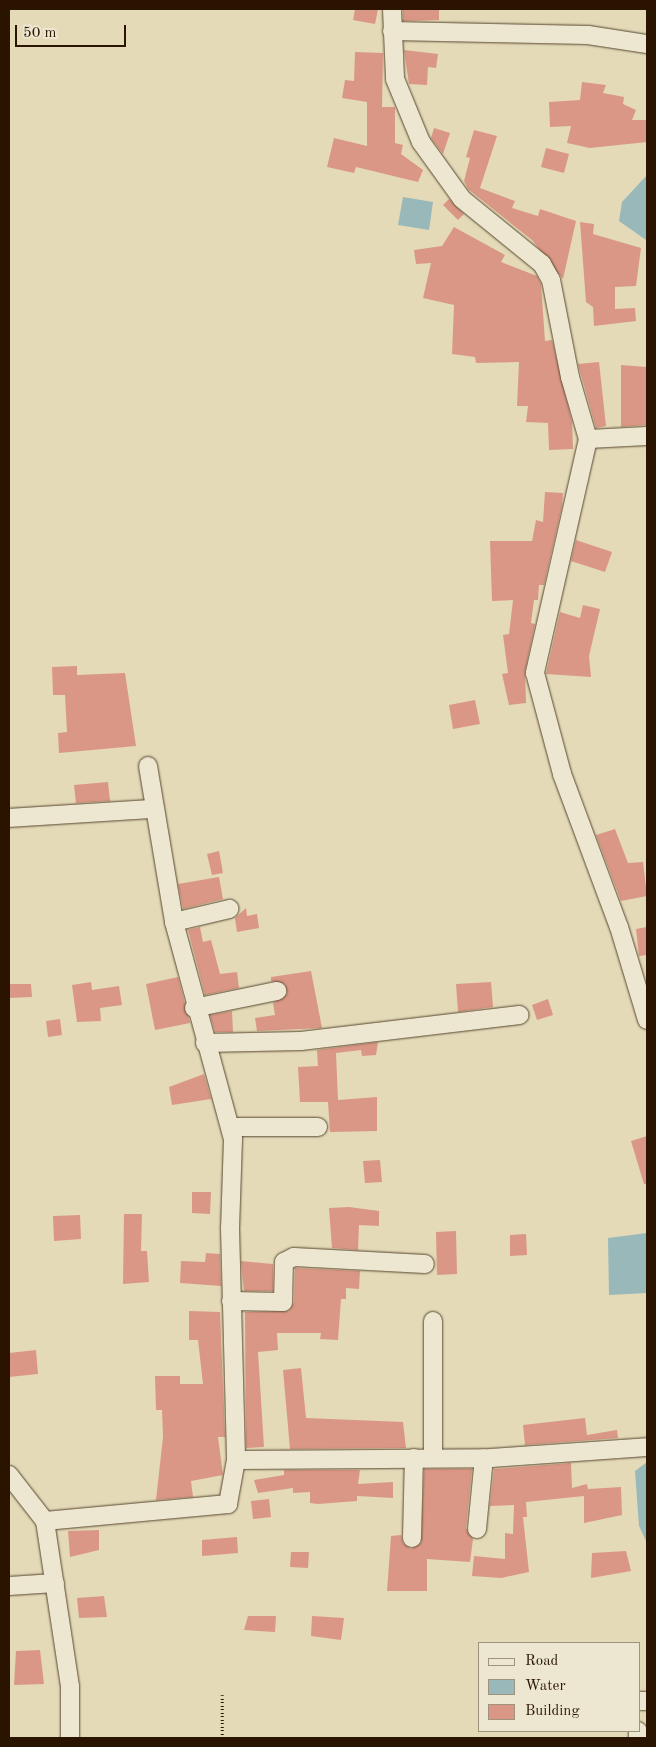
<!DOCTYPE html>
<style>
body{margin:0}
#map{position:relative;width:656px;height:1747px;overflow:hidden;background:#e4dab8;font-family:"Old Standard TT",serif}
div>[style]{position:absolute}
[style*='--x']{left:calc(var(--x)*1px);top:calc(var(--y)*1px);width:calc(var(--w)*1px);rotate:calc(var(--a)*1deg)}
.water>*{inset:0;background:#99b8b9}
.building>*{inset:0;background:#db9785}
.path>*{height:2.5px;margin-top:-1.25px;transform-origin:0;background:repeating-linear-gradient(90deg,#2a1400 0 1px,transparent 0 3.5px)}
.roads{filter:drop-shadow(0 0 1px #58462e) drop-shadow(0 0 1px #58462e)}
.minor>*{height:18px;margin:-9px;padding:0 9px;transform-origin:9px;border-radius:9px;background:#ede7d1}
span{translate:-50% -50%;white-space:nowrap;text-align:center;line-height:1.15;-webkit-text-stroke:5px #ede7d1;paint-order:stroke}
.frame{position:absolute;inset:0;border:10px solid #2a1400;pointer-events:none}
.legend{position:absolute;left:478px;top:1642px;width:162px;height:90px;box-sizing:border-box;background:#ede7d1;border:1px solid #9f937d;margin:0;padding:6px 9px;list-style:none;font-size:15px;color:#2a1400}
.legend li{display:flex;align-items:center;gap:10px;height:25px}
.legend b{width:25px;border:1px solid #9f937d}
.scale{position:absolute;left:15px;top:25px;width:111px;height:22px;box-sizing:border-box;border:2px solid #2a1400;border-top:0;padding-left:6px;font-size:15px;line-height:18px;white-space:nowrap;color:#2a1400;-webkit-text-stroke:4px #ede7d1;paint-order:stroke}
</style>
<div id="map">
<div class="water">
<i style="clip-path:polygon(647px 175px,647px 240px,646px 240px,619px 221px,622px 202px)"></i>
<i style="clip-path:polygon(403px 197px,433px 202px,429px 230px,398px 225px)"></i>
<i style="clip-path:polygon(647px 1233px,647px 1293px,609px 1295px,608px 1238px)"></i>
<i style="clip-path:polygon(647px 1462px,647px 1543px,639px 1526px,635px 1471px)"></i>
</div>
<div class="building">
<i style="clip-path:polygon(355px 9px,378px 9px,375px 24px,353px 20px)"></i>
<i style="clip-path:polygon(403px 9px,439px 9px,439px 20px,403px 21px)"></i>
<i style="clip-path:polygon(404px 50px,438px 54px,436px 68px,428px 67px,427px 85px,409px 84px)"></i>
<i style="clip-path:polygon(355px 52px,383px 53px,382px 107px,395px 107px,395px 143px,403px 145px,401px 154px,423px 170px,418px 182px,356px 167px,354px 173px,327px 167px,334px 138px,367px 146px,367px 102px,342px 98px,345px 80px,354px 81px)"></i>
<i style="clip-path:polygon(582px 82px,606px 85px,603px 93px,624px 97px,623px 104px,636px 110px,632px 120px,647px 120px,647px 142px,590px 148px,567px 143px,571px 126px,550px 127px,549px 102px,580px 100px)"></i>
<i style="clip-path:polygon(434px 128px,450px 133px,443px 154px,431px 138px)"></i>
<i style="clip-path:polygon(474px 130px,497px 136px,480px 188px,515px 201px,512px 208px,538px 216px,540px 209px,576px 221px,563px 279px,532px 240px,468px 189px,464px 181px,470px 158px,466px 157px)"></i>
<i style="clip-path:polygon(546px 148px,569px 154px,564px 173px,541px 167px)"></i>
<i style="clip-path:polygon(449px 199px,464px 214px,458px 220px,443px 205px)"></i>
<i style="clip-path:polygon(580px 222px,594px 224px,593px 234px,641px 248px,636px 286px,615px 287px,615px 309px,635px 308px,636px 321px,594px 326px,593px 307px,586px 302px)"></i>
<i style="clip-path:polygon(454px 227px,505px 255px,501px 262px,537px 276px,541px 284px,545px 341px,552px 340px,572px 422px,573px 449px,549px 450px,548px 423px,526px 422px,528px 406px,517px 406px,519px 362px,476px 363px,475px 357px,452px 354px,454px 305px,423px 298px,431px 263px,416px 264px,414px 250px,442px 246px)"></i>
<i style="clip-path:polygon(599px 362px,606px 426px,596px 428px,578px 364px)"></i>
<i style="clip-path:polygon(621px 365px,647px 367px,647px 425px,621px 427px)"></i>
<i style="clip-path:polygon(545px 492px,563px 493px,562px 506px,544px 585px,539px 585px,538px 600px,534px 600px,531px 623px,535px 624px,525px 671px,526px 703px,509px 705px,502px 674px,508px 673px,503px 635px,509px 634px,513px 600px,492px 601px,490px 541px,532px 541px,536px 520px,543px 522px)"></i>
<i style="clip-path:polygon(576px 540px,612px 552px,605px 572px,571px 561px)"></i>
<i style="clip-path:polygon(583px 605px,600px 609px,589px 656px,591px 677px,546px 674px,560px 612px,580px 618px)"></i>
<i style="clip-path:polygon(77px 666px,77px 675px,125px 673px,136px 746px,59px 753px,58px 733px,67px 732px,65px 695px,53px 695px,52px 667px)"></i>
<i style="clip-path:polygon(475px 700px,480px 724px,453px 729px,449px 705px)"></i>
<i style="clip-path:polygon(108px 782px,110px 801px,76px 803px,74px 785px)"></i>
<i style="clip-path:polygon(615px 829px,628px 863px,643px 862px,647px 896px,621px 901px,596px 835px)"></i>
<i style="clip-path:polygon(219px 851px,223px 873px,212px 875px,207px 854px)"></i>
<i style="clip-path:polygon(219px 877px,223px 899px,183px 909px,178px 884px)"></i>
<i style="clip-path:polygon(246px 908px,247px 916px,257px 914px,259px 928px,237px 932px,235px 918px)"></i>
<i style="clip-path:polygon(200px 927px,203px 942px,211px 940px,220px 974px,237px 972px,239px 988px,205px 995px,188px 930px)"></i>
<i style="clip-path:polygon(647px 927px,647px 955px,639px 956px,636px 929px)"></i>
<i style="clip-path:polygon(311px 971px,322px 1028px,257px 1031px,255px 1018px,275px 1015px,273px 1003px,287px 994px,285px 984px,271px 981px,271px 977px)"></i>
<i style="clip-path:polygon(178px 977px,190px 1023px,155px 1030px,146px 984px)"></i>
<i style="clip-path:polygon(91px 982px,92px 990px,119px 986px,122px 1005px,100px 1008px,101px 1021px,77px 1022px,72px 985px)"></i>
<i style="clip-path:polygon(491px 982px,493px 1007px,458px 1012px,456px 984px)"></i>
<i style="clip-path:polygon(9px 984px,31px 984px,32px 997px,9px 998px)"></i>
<i style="clip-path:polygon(548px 999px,553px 1015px,537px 1020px,532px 1005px)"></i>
<i style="clip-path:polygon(232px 1011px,233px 1032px,215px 1032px,210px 1015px)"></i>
<i style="clip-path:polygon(60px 1019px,62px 1035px,48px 1037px,46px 1021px)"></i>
<i style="clip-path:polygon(378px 1042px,376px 1055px,362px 1056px,361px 1050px,336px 1053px,338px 1100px,377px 1097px,377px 1131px,330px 1132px,328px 1102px,300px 1102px,298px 1067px,318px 1066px,317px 1050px)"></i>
<i style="clip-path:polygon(204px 1074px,211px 1099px,172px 1105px,169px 1087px)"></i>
<i style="clip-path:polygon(647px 1136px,647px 1184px,644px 1184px,631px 1141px)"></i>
<i style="clip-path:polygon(380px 1160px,382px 1182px,365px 1183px,363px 1161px)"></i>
<i style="clip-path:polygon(192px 1192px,211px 1192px,210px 1214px,192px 1213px)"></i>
<i style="clip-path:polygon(349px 1207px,379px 1211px,379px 1226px,359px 1225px,358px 1250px,332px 1248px,329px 1208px)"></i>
<i style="clip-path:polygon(124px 1214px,142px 1214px,141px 1251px,147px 1251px,149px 1282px,123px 1284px)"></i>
<i style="clip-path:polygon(80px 1215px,81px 1239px,54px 1241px,53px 1216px)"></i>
<i style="clip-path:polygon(456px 1231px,457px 1274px,437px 1275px,436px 1232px)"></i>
<i style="clip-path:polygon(526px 1234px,527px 1255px,510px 1256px,510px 1235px)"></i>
<i style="clip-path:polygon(206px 1253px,220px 1254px,221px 1286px,180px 1283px,181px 1261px,205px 1262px)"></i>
<i style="clip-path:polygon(241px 1261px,273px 1264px,273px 1291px,244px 1291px)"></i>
<i style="clip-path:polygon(295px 1268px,360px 1271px,359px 1289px,346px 1288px,346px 1299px,341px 1299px,338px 1340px,320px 1339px,321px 1333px,277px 1333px,278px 1350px,258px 1352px,264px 1447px,246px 1448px,245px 1312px,289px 1311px,294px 1302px)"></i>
<i style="clip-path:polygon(189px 1311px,220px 1312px,225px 1437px,218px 1437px,223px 1475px,191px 1481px,193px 1497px,156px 1500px,163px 1437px,162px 1410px,156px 1410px,155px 1376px,180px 1376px,180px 1384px,203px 1384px,198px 1340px,189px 1340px)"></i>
<i style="clip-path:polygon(36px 1350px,38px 1374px,9px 1377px,9px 1353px)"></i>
<i style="clip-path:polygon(301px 1368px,306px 1418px,403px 1422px,406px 1448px,290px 1449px,283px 1370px)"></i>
<i style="clip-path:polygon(585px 1418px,587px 1435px,617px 1430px,618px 1438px,525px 1445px,523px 1425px)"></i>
<i style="clip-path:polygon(571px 1463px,572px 1488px,587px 1484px,588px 1489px,621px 1487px,622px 1515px,584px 1523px,584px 1496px,526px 1502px,527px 1517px,523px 1517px,529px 1572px,501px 1578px,472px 1576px,474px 1556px,505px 1559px,505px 1533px,513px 1534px,514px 1505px,490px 1506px,494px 1469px)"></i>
<i style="clip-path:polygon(424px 1469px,472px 1469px,466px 1528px,473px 1539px,470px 1562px,427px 1559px,427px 1591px,387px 1591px,391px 1536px,401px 1535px,403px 1543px,411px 1549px,421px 1543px)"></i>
<i style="clip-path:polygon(284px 1470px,360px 1470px,358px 1484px,393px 1482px,393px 1498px,357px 1496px,357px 1501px,318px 1504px,310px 1503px,310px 1492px,293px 1493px,293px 1488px,258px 1493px,254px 1480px,284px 1475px)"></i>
<i style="clip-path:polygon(269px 1499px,271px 1517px,253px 1519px,251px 1501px)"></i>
<i style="clip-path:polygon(99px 1530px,99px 1550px,70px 1557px,68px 1531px)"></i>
<i style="clip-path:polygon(237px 1537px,238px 1553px,202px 1556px,202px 1540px)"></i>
<i style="clip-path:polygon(626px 1551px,631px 1571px,591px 1578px,592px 1553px)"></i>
<i style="clip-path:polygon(291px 1552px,309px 1552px,308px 1568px,290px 1567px)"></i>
<i style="clip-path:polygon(104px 1596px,107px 1617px,79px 1618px,77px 1598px)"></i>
<i style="clip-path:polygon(248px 1616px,276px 1616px,275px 1632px,244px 1630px)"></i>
<i style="clip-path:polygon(312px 1616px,344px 1618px,341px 1640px,311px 1636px)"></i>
<i style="clip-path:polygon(40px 1650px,44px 1684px,14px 1685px,16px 1651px)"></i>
</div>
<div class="path">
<i style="--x:222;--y:1738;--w:43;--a:-90"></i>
</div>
<div class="roads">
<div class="minor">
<i style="--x:392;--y:9;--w:70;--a:87.5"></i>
<i style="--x:395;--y:79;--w:68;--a:67.6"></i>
<i style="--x:421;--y:142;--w:70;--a:54.3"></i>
<i style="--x:462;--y:199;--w:103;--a:39.1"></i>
<i style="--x:542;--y:264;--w:18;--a:61"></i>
<i style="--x:551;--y:280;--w:99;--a:78.9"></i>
<i style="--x:570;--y:377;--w:65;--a:73.8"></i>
<i style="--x:392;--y:31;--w:196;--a:1.2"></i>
<i style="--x:588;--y:35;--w:60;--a:8.7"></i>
<i style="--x:647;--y:436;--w:59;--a:177.1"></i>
<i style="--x:588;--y:439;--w:240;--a:102.8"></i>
<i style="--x:535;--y:673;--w:105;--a:75"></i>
<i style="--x:562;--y:774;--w:163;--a:69.6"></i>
<i style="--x:619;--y:927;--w:97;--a:73.2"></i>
<i style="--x:148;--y:766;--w:158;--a:80.5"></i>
<i style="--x:174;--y:922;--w:225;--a:74.8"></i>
<i style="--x:233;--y:1139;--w:89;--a:91.9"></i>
<i style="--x:230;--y:1228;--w:232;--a:88.5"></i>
<i style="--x:9;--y:818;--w:145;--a:-3.6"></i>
<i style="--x:174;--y:922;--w:57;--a:-13.3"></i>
<i style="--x:194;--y:1008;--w:85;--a:-11.6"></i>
<i style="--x:205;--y:1043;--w:96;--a:-1.2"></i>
<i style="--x:301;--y:1041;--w:220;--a:-6.8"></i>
<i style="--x:231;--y:1127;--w:87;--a:0"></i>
<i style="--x:231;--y:1301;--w:52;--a:1.1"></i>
<i style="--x:283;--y:1302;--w:40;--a:-88.6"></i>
<i style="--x:284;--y:1262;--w:11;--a:-27"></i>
<i style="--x:294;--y:1257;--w:131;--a:3.1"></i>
<i style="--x:433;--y:1458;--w:137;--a:-90"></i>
<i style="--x:9;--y:1475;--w:58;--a:52"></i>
<i style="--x:45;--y:1521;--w:168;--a:81.4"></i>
<i style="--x:70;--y:1687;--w:51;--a:90"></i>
<i style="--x:45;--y:1521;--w:184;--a:-5.3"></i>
<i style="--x:228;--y:1504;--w:45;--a:-79.7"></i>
<i style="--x:236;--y:1460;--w:255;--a:-0.4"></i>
<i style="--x:491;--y:1458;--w:156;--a:-4"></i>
<i style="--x:477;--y:1529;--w:71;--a:-84.4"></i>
<i style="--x:412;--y:1538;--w:80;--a:-88.6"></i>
<i style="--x:9;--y:1586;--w:46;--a:-3.7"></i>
<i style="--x:640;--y:1701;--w:7;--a:0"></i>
<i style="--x:638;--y:1738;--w:7;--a:-90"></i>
</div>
</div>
<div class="frame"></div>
<ul class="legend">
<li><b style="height:6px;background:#ede7d1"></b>Road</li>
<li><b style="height:14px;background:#99b8b9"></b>Water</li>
<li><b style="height:14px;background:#db9785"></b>Building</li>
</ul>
<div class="scale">50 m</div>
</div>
